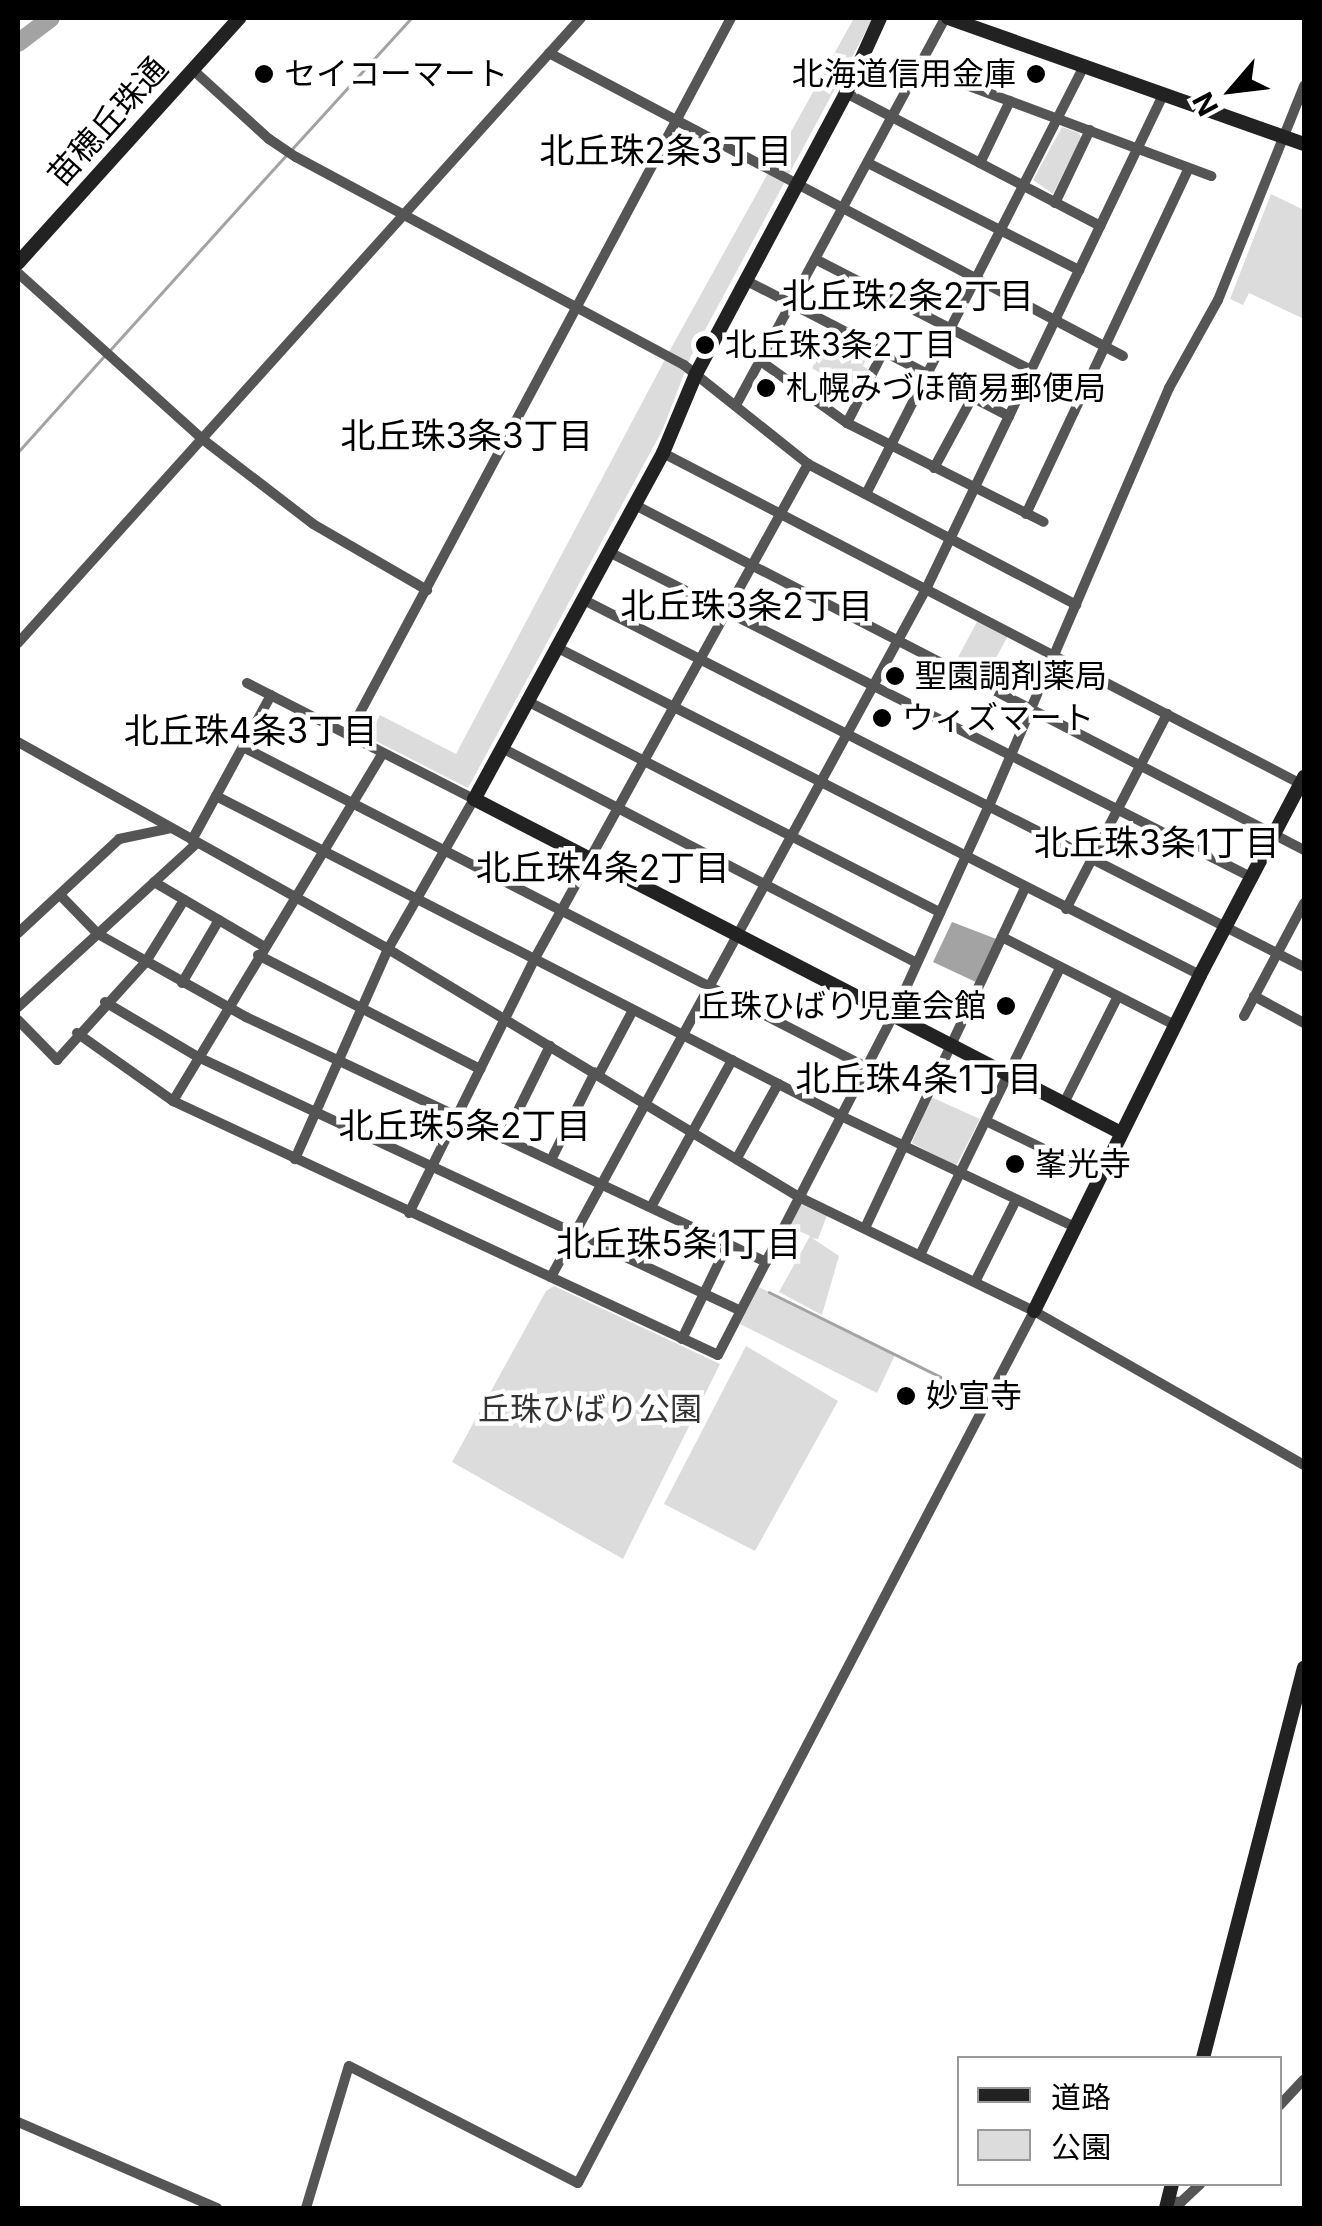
<!DOCTYPE html>
<meta charset="utf-8">
<style>
body{margin:0}
#map{position:relative;width:1322px;height:2226px;overflow:hidden;background:#fff;font-family:Inter,"Noto Sans JP",sans-serif}
div>[style]{position:absolute}
[style*='--x']{left:calc(var(--x)*1px);top:calc(var(--y)*1px);width:calc(var(--w)*1px);rotate:calc(var(--a)*1deg)}
.green>*{inset:0;background:#dcdcdc}
.water>*{inset:0;background:#a3a3a3}
.stream>*{height:2.5px;margin:-1.25px;padding:0 1.25px;transform-origin:1.25px;border-radius:1.25px;background:#a3a3a3}
.river>*{height:18px;margin:-9px;padding:0 9px;transform-origin:9px;border-radius:9px;background:#a3a3a3}
.street>*{height:10px;margin:-5px;padding:0 5px;transform-origin:5px;border-radius:5px;background:#555}
.secondary>*{height:14px;margin:-7px;padding:0 7px;transform-origin:7px;border-radius:7px;background:#222}
.dots>*{width:28px;height:28px;translate:-50% -50%;box-sizing:border-box;border:5px solid #fff;border-radius:50%}
span{translate:-50% -50%;white-space:nowrap;text-align:center;line-height:1.15;-webkit-text-stroke:9px #fff;paint-order:stroke}
.poi-label{font-size:32px;color:#000}
.left{translate:0 -50%;text-align:left}
.right{translate:-100% -50%;text-align:right}
.street-label{font-size:32px;color:#000}
.park-label{font-size:32px;color:#333}
.neighbourhood-label{font-size:35px;color:#000}
.frame{position:absolute;inset:0;border:20px solid #000;pointer-events:none}
.legend{position:absolute;left:957px;top:2056px;width:325px;height:130px;box-sizing:border-box;background:#fff;border:2px solid #999;margin:0;padding:12px 18px;list-style:none;font-size:30px;color:#000}
.legend li{display:flex;align-items:center;gap:20px;height:50px}
.legend b{width:50px;border:2px solid #999}
.north{position:absolute;left:1182px;top:40px;width:100px;height:100px;-webkit-text-stroke:8px #fff;paint-order:stroke;rotate:242deg;font-size:28px;font-weight:700;line-height:40px;text-align:center;color:#000}
.north::after{content:'';display:block;margin:auto;width:35px;height:45px;background:#000;clip-path:polygon(50% 0,100% 100%,50% 72%,0 100%)}
</style>
<div id="map">
<div class="green">
<i style="clip-path:polygon(854px 18px,873px 18px,691px 356px,662px 431px,468px 788px,368px 737px,380px 715px,456px 754px,670px 350px)"></i>
<i style="clip-path:polygon(1062px 127px,1079px 133px,1081px 138px,1053px 194px,1033px 180px)"></i>
<i style="clip-path:polygon(1271px 194px,1304px 210px,1304px 319px,1249px 293px,1243px 305px,1230px 299px)"></i>
<i style="clip-path:polygon(830px 334px,868px 355px,863px 366px,868px 369px,854px 395px,812px 368px)"></i>
<i style="clip-path:polygon(978px 620px,1008px 636px,986px 676px,956px 661px)"></i>
<i style="clip-path:polygon(931px 1097px,980px 1119px,956px 1166px,912px 1143px)"></i>
<i style="clip-path:polygon(801px 1203px,827px 1215px,818px 1239px,812px 1238px,839px 1256px,822px 1315px,779px 1292px,810px 1236px,788px 1226px)"></i>
<i style="clip-path:polygon(554px 1286px,720px 1364px,623px 1559px,452px 1462px,546px 1291px)"></i>
<i style="clip-path:polygon(759px 1287px,895px 1355px,877px 1393px,740px 1324px)"></i>
<i style="clip-path:polygon(746px 1346px,838px 1401px,755px 1551px,664px 1504px)"></i>
</div>
<div class="water">
<i style="clip-path:polygon(952px 922px,999px 940px,978px 983px,933px 962px)"></i>
</div>
<div class="stream">
<i style="--x:291;--y:150;--w:178;--a:-47.7"></i>
<i style="--x:110;--y:350;--w:261;--a:-47.9"></i>
<i style="--x:18;--y:452;--w:129;--a:-48.1"></i>
<i style="--x:769;--y:1292;--w:234;--a:26.3"></i>
</div>
<div class="river">
<i style="--x:18;--y:43;--w:41;--a:-37.1"></i>
</div>
<div class="street">
<i style="--x:549;--y:53;--w:649;--a:27.83"></i>
<i style="--x:918;--y:67;--w:313;--a:20.4"></i>
<i style="--x:192;--y:69;--w:104;--a:42.3"></i>
<i style="--x:269;--y:139;--w:32;--a:34"></i>
<i style="--x:296;--y:157;--w:440;--a:28.2"></i>
<i style="--x:684;--y:365;--w:159;--a:38.6"></i>
<i style="--x:808;--y:464;--w:303;--a:27.7"></i>
<i style="--x:846;--y:93;--w:287;--a:27.6"></i>
<i style="--x:868;--y:163;--w:237;--a:26.9"></i>
<i style="--x:980;--y:163;--w:69;--a:-64.2"></i>
<i style="--x:1055;--y:203;--w:81;--a:-64.4"></i>
<i style="--x:817;--y:260;--w:241;--a:27.2"></i>
<i style="--x:18;--y:273;--w:246;--a:42"></i>
<i style="--x:201;--y:438;--w:141;--a:37.5"></i>
<i style="--x:313;--y:524;--w:132;--a:30.1"></i>
<i style="--x:747;--y:281;--w:295;--a:27.3"></i>
<i style="--x:762;--y:362;--w:105;--a:35.7"></i>
<i style="--x:847;--y:423;--w:220;--a:26.7"></i>
<i style="--x:736;--y:405;--w:440;--a:-61.6"></i>
<i style="--x:847;--y:423;--w:80;--a:-63.1"></i>
<i style="--x:663;--y:453;--w:719;--a:27.42"></i>
<i style="--x:934;--y:468;--w:80;--a:-61.5"></i>
<i style="--x:866;--y:494;--w:482;--a:-63"></i>
<i style="--x:635;--y:505;--w:753;--a:27.28"></i>
<i style="--x:1026;--y:514;--w:382;--a:-64.8"></i>
<i style="--x:609;--y:552;--w:722;--a:26.85"></i>
<i style="--x:582;--y:599;--w:810;--a:27.01"></i>
<i style="--x:18;--y:643;--w:841;--a:-47.99"></i>
<i style="--x:556;--y:647;--w:723;--a:26.99"></i>
<i style="--x:247;--y:683;--w:255;--a:27.1"></i>
<i style="--x:474;--y:799;--w:173;--a:119.8"></i>
<i style="--x:388;--y:949;--w:230;--a:113.9"></i>
<i style="--x:527;--y:701;--w:464;--a:27.1"></i>
<i style="--x:348;--y:735;--w:813;--a:-61.89"></i>
<i style="--x:18;--y:742;--w:424;--a:29.2"></i>
<i style="--x:388;--y:949;--w:480;--a:31.1"></i>
<i style="--x:799;--y:1197;--w:261;--a:25.9"></i>
<i style="--x:1034;--y:1311;--w:311;--a:29.7"></i>
<i style="--x:243;--y:747;--w:700;--a:27.19"></i>
<i style="--x:502;--y:748;--w:467;--a:27.4"></i>
<i style="--x:216;--y:796;--w:702;--a:27.11"></i>
<i style="--x:841;--y:1116;--w:259;--a:25.4"></i>
<i style="--x:192;--y:840;--w:165;--a:-61.4"></i>
<i style="--x:154;--y:882;--w:126;--a:30.4"></i>
<i style="--x:61;--y:896;--w:53;--a:45.8"></i>
<i style="--x:98;--y:934;--w:170;--a:29.3"></i>
<i style="--x:246;--y:1017;--w:575;--a:25.23"></i>
<i style="--x:1066;--y:909;--w:220;--a:-62.6"></i>
<i style="--x:18;--y:933;--w:138;--a:-42.9"></i>
<i style="--x:119;--y:839;--w:53;--a:-11.9"></i>
<i style="--x:1002;--y:937;--w:194;--a:27"></i>
<i style="--x:258;--y:955;--w:250;--a:27.2"></i>
<i style="--x:182;--y:983;--w:73;--a:-59.6"></i>
<i style="--x:1254;--y:996;--w:57;--a:28.4"></i>
<i style="--x:105;--y:1002;--w:108;--a:30.6"></i>
<i style="--x:198;--y:1057;--w:599;--a:25.07"></i>
<i style="--x:18;--y:1007;--w:243;--a:-42.5"></i>
<i style="--x:1244;--y:1016;--w:128;--a:-62"></i>
<i style="--x:18;--y:1020;--w:56;--a:45.7"></i>
<i style="--x:57;--y:1060;--w:131;--a:-47.8"></i>
<i style="--x:145;--y:963;--w:74;--a:-58.2"></i>
<i style="--x:77;--y:1033;--w:118;--a:35.3"></i>
<i style="--x:173;--y:1101;--w:601;--a:24.99"></i>
<i style="--x:718;--y:1355;--w:384;--a:-62.7"></i>
<i style="--x:894;--y:1014;--w:229;--a:-65.5"></i>
<i style="--x:989;--y:806;--w:455;--a:-66.7"></i>
<i style="--x:1169;--y:388;--w:101;--a:-60.9"></i>
<i style="--x:1218;--y:300;--w:231;--a:-68.1"></i>
<i style="--x:599;--y:1074;--w:72;--a:-62"></i>
<i style="--x:173;--y:1101;--w:406;--a:-58.9"></i>
<i style="--x:1064;--y:1103;--w:118;--a:-63.2"></i>
<i style="--x:986;--y:1121;--w:127;--a:25.8"></i>
<i style="--x:504;--y:1139;--w:104;--a:-63.7"></i>
<i style="--x:737;--y:1158;--w:85;--a:-61"></i>
<i style="--x:551;--y:1160;--w:98;--a:-63.4"></i>
<i style="--x:651;--y:1207;--w:168;--a:-61.1"></i>
<i style="--x:409;--y:1213;--w:282;--a:-63.7"></i>
<i style="--x:534;--y:960;--w:567;--a:-61.08"></i>
<i style="--x:865;--y:1228;--w:376;--a:-64.8"></i>
<i style="--x:920;--y:1255;--w:319;--a:-64"></i>
<i style="--x:551;--y:1277;--w:786;--a:-61.41"></i>
<i style="--x:927;--y:587;--w:546;--a:-64.37"></i>
<i style="--x:975;--y:1282;--w:92;--a:-63.4"></i>
<i style="--x:682;--y:1339;--w:106;--a:-64.2"></i>
<i style="--x:1280;--y:2105;--w:35;--a:-47"></i>
<i style="--x:18;--y:2122;--w:217;--a:23.4"></i>
<i style="--x:1168;--y:2201;--w:13;--a:4"></i>
<i style="--x:1181;--y:2202;--w:26;--a:-43"></i>
<i style="--x:306;--y:2208;--w:148;--a:-73.2"></i>
<i style="--x:349;--y:2066;--w:257;--a:27.1"></i>
<i style="--x:578;--y:2183;--w:984;--a:-62.39"></i>
</div>
<div class="secondary">
<i style="--x:880;--y:18;--w:82;--a:114.4"></i>
<i style="--x:846;--y:93;--w:319;--a:118.1"></i>
<i style="--x:696;--y:374;--w:86;--a:112.7"></i>
<i style="--x:663;--y:453;--w:394;--a:118.6"></i>
<i style="--x:474;--y:799;--w:728;--a:27.3"></i>
<i style="--x:948;--y:18;--w:378;--a:19.5"></i>
<i style="--x:18;--y:263;--w:330;--a:-47.9"></i>
<i style="--x:1034;--y:1311;--w:375;--a:-63.7"></i>
<i style="--x:1200;--y:975;--w:224;--a:-62.3"></i>
<i style="--x:1203;--y:2058;--w:403;--a:-75.5"></i>
<i style="--x:1166;--y:2208;--w:25;--a:-76"></i>
</div>
<div class="dots">
<i style="left:264px;top:74px;background:#000"></i>
<i style="left:1036px;top:74px;background:#000"></i>
<i style="left:705px;top:345px;background:#000"></i>
<i style="left:766px;top:388px;background:#000"></i>
<i style="left:895px;top:676px;background:#000"></i>
<i style="left:882px;top:718px;background:#000"></i>
<i style="left:1006px;top:1006px;background:#000"></i>
<i style="left:1015px;top:1164px;background:#000"></i>
<i style="left:906px;top:1396px;background:#000"></i>
</div>
<div class="poi-label">
<span class="left" style="left:284px;top:74px">セイコーマート</span>
<span class="right" style="left:1016px;top:74px">北海道信用金庫</span>
<span class="left" style="left:725px;top:345px">北丘珠3条2丁目</span>
<span class="left" style="left:786px;top:388px">札幌みづほ簡易郵便局</span>
<span class="left" style="left:915px;top:676px">聖園調剤薬局</span>
<span class="left" style="left:902px;top:718px">ウィズマート</span>
<span class="right" style="left:986px;top:1006px">丘珠ひばり児童会館</span>
<span class="left" style="left:1035px;top:1164px">峯光寺</span>
<span class="left" style="left:926px;top:1396px">妙宣寺</span>
</div>
<div class="street-label">
<span style="left:108px;top:122px;rotate:-48deg">苗穂丘珠通</span>
</div>
<div class="park-label">
<span style="left:590px;top:1409px">丘珠ひばり公園</span>
</div>
<div class="neighbourhood-label">
<span style="left:666px;top:150px">北丘珠2条3丁目</span>
<span style="left:908px;top:295px">北丘珠2条2丁目</span>
<span style="left:467px;top:435px">北丘珠3条3丁目</span>
<span style="left:747px;top:605px">北丘珠3条2丁目</span>
<span style="left:251px;top:730px">北丘珠4条3丁目</span>
<span style="left:1157px;top:842px">北丘珠3条1丁目</span>
<span style="left:603px;top:867px">北丘珠4条2丁目</span>
<span style="left:919px;top:1078px">北丘珠4条1丁目</span>
<span style="left:465px;top:1125px">北丘珠5条2丁目</span>
<span style="left:679px;top:1243px">北丘珠5条1丁目</span>
</div>
<div class="frame"></div>
<ul class="legend">
<li><b style="height:12px;background:#222"></b>道路</li>
<li><b style="height:28px;background:#dcdcdc"></b>公園</li>
</ul>
<div class="north">N</div>
</div>
